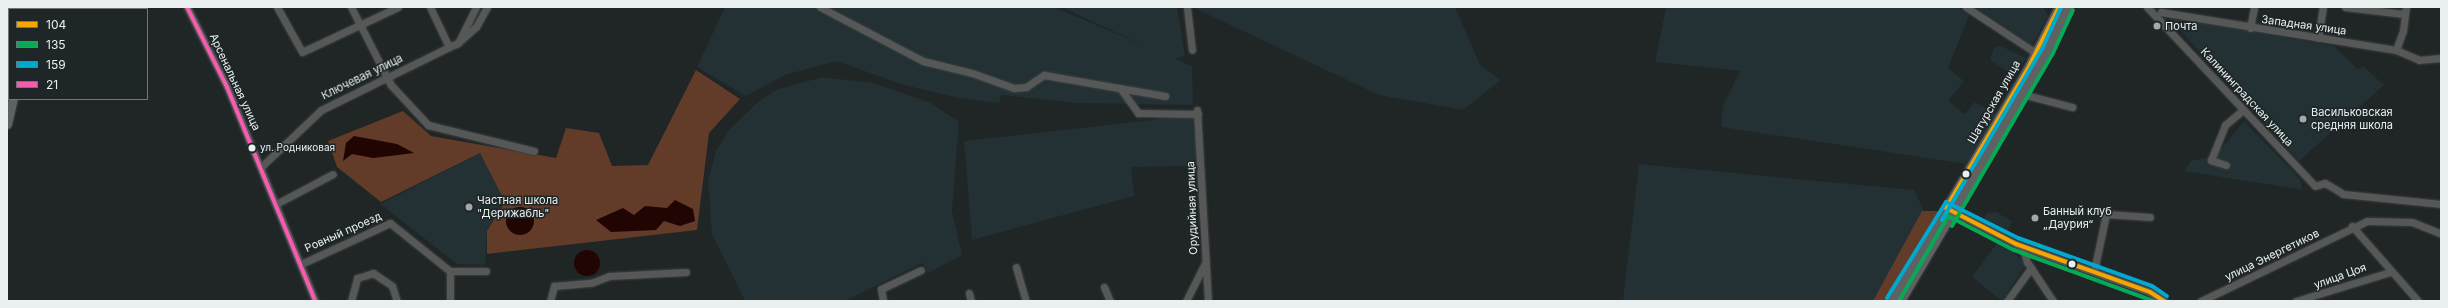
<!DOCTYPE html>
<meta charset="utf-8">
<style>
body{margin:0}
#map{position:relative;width:2448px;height:308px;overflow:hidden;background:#202526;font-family:Inter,sans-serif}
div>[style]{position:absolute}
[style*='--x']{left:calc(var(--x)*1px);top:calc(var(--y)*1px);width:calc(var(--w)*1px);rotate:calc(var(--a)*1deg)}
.built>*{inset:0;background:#233034}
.green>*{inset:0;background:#633b29}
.water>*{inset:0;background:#210503}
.round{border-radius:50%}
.roads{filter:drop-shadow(0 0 1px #3d4041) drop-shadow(0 0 1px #3d4041)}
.minor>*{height:7px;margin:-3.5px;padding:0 3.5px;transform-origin:3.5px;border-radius:3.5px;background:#565858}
.major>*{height:9px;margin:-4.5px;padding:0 4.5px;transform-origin:4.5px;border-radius:4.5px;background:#5f6162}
.bus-1>*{height:4px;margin:-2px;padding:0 2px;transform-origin:2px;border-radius:2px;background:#f7a600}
.bus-2>*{height:4px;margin:-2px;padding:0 2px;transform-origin:2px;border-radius:2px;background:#06aa56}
.bus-3>*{height:4px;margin:-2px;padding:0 2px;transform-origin:2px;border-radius:2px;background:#00a9ce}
.bus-4>*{height:4px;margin:-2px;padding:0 2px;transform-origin:2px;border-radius:2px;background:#f75aaf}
.dots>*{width:11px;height:11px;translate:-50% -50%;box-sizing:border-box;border:2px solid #1e2628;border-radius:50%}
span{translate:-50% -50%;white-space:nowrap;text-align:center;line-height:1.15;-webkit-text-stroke:3px #1e2628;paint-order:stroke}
.bus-label{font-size:10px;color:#eaeff0}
.left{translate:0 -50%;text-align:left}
.street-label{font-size:11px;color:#eaeff0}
.poi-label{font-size:11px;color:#eaeff0}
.frame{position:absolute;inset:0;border:8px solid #eaeff0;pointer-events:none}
.legend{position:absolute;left:8px;top:8px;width:140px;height:92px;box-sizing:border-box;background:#1e2628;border:1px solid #707678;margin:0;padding:5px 7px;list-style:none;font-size:12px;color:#eaeff0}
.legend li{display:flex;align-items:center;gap:8px;height:20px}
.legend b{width:20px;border:1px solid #707678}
</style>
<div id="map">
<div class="built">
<i style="clip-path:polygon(7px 7px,25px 7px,9px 9px,7px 77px)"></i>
<i style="clip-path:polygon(725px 7px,1054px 7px,1192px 66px,1193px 105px,1075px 103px,1001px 95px,999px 103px,958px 98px,904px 85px,836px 61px,785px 75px,746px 96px,697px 67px)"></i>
<i style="clip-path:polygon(1061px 7px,1177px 7px,1185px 56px,1173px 59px)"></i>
<i style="clip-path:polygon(1192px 7px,1455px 7px,1480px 65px,1501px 80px,1463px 110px,1379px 95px)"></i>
<i style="clip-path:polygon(1666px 7px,1958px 7px,1969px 15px,1948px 68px,1964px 81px,1948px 101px,1965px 114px,1975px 102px,1997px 114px,1966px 164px,1721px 127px,1723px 106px,1740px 71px,1655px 62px)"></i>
<i style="clip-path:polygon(1975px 7px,2043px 7px,2048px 16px,2032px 45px)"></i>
<i style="clip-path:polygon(2167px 16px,2334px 46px,2358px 69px,2363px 66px,2384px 85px,2299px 161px)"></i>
<i style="clip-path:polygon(2001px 46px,2026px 58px,2015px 76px,1990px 60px,1994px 48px)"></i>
<i style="clip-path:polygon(823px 77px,874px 83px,931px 103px,959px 122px,952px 211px,962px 255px,928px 273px,922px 263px,845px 301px,745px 301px,712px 234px,708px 181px,716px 151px,729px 130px,759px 101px,778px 89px)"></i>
<i style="clip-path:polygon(1196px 115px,1200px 166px,1131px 167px,1134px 196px,972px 240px,964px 141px)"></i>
<i style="clip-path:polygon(2244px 121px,2300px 179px,2303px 190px,2184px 171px,2191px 161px,2216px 155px)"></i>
<i style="clip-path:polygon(480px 153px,505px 202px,487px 231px,485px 265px,457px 264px,380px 204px)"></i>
<i style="clip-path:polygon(1639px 164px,1914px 190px,1927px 217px,1878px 301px,1623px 301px)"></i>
<i style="clip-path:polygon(1996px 212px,2012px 221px,2006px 236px,1982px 223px,1987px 213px)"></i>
<i style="clip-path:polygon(2000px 239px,2026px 264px,2002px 301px,1972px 277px)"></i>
</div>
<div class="green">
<i style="clip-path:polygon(696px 70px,740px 99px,709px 133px,697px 230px,487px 254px,487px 231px,505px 202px,480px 153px,381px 202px,337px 167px,328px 141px,403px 111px,431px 136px,556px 158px,566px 128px,599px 133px,612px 166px,648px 165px)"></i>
<i style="clip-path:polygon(1922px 211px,1939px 211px,1886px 301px,1873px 301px)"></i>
<i style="clip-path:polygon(2100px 267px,2152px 284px,2159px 291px,2099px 269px)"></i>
</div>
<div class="water">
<i style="clip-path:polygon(354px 136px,397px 144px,414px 153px,373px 158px,352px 154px,343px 161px,346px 143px)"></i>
<i style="clip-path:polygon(675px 200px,693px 209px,695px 221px,680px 226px,664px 221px,656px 230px,611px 232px,596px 220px,623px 208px,634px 215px,645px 206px,667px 208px)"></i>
<i class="round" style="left:506px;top:207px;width:28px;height:28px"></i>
<i class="round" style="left:574px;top:250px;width:26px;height:26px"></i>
</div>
<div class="roads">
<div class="minor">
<i style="--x:187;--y:7;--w:89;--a:63.4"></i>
<i style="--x:227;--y:87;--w:231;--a:67.6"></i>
<i style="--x:277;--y:7;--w:51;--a:60.9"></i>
<i style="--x:302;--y:52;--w:106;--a:-25.1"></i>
<i style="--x:351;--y:7;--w:88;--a:62.9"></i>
<i style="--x:391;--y:85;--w:54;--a:47.2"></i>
<i style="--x:428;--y:125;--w:109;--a:13.8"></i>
<i style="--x:820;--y:7;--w:116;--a:27.7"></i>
<i style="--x:923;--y:61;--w:50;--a:13.8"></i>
<i style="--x:972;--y:73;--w:45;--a:19.7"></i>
<i style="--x:1014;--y:88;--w:12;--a:-5"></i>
<i style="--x:1026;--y:87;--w:22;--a:-34"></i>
<i style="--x:1044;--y:75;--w:123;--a:9.8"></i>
<i style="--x:1187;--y:7;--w:43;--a:83.4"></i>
<i style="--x:1966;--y:7;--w:84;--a:33.3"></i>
<i style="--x:2147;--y:7;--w:245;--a:46.8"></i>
<i style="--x:2315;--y:186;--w:10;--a:-17"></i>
<i style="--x:2325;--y:183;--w:21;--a:31"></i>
<i style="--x:2343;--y:194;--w:99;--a:5.8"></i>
<i style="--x:2345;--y:7;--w:59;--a:6.8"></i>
<i style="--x:2161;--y:12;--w:238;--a:9.2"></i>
<i style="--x:2396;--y:50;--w:25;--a:23"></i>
<i style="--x:2419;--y:60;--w:22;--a:-5"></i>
<i style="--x:2250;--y:28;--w:21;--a:-79"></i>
<i style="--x:2318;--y:38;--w:31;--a:-81"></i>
<i style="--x:458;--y:43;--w:24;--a:-42"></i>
<i style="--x:476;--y:27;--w:23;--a:-61"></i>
<i style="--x:449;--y:47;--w:10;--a:-24"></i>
<i style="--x:458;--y:43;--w:40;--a:-63.4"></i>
<i style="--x:2396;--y:50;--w:20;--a:-70"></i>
<i style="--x:2403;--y:31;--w:24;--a:-83"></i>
<i style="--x:1120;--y:88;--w:31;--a:54"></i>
<i style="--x:1138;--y:113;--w:60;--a:1"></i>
<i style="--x:2022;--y:94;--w:52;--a:14.6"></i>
<i style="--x:1197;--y:110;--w:191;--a:86.7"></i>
<i style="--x:2226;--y:165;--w:16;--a:-162"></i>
<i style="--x:2211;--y:160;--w:38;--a:-68"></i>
<i style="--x:2225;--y:125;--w:23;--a:-40"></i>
<i style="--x:261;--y:167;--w:83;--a:-43.5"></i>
<i style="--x:321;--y:110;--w:143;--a:-26.2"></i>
<i style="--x:449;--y:47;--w:44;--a:-115.4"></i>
<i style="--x:276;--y:204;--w:64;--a:-27.8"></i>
<i style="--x:1948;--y:209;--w:76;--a:27.2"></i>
<i style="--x:2016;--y:244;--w:142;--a:19.7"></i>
<i style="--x:2150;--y:292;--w:17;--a:33"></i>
<i style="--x:2352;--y:226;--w:100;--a:48.7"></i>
<i style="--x:2022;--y:246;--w:17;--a:73"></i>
<i style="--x:2027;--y:262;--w:47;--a:56.3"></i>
<i style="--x:301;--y:264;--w:98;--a:-24.7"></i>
<i style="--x:390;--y:223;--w:77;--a:38.7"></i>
<i style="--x:450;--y:271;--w:36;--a:0"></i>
<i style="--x:1016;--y:267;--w:35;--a:74"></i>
<i style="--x:2094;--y:271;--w:58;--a:-78.1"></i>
<i style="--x:2106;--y:214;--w:44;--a:3.9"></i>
<i style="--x:1104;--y:287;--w:15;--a:67"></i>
<i style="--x:969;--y:293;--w:8;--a:76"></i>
<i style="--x:351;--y:301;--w:24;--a:-75"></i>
<i style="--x:357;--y:278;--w:17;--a:-17"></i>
<i style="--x:373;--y:273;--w:23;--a:34"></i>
<i style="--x:392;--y:286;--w:16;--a:72"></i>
<i style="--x:450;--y:301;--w:30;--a:-90"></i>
<i style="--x:550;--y:301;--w:16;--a:-75"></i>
<i style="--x:554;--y:286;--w:37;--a:-5"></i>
<i style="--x:591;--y:283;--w:19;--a:-21"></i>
<i style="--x:609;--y:276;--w:77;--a:-3"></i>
<i style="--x:883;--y:301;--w:12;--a:-99"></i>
<i style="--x:881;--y:289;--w:44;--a:-25.4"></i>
<i style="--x:1186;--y:301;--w:42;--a:-63.4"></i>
<i style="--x:2007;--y:301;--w:41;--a:-54"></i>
<i style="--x:2201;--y:301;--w:184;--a:-25.7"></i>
<i style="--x:2367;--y:221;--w:45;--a:1.3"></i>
<i style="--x:2412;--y:222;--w:31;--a:22"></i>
<i style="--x:2296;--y:301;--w:98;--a:-17.1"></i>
</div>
<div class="major">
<i style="--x:31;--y:9;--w:2;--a:-63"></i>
<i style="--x:7;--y:124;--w:26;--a:-77"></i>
<i style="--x:1892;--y:301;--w:268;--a:-59.7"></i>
<i style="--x:2027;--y:70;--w:71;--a:-63.1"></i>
<i style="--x:1900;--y:301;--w:276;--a:-59.5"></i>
<i style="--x:2040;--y:63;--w:63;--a:-63.4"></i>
</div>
</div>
<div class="bus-1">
<i style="--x:2059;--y:7;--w:71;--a:116.9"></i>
<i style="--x:2027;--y:70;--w:160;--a:120.4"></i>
<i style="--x:1946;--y:208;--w:79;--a:27.2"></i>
<i style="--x:2016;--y:244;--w:142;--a:19.7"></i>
<i style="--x:2150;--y:292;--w:17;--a:33"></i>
</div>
<div class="bus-2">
<i style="--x:1952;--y:226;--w:200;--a:-59.7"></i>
<i style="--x:2053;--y:53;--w:47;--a:-65.1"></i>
<i style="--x:1899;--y:301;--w:98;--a:-60"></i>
<i style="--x:1948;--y:216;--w:74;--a:27.3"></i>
<i style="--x:2014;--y:250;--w:148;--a:20.1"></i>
</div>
<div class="bus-3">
<i style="--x:1942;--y:220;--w:200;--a:-59.7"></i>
<i style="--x:2043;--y:47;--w:44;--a:-65.8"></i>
<i style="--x:1887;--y:298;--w:113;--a:-58.4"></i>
<i style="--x:1946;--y:202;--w:80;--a:26.6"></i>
<i style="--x:2018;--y:238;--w:142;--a:19.7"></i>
<i style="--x:2152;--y:286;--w:18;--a:34"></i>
</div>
<div class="bus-4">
<i style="--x:187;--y:7;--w:89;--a:63.4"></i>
<i style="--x:227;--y:87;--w:231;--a:67.6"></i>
</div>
<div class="dots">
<i style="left:2157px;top:26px;background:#a3a8a9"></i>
<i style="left:2303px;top:119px;background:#a3a8a9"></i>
<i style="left:252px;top:148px;background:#eaeff0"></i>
<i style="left:1966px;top:174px;background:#eaeff0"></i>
<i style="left:469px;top:207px;background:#a3a8a9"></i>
<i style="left:2035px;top:218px;background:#a3a8a9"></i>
<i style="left:2072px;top:264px;background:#eaeff0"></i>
</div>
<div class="bus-label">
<span class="left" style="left:260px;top:148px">ул. Родниковая</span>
</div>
<div class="street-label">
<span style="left:2304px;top:25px;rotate:8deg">Западная улица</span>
<span style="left:362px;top:77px;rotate:-26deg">Ключевая улица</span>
<span style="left:235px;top:82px;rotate:65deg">Арсенальная улица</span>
<span style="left:2247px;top:97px;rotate:47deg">Калининградская улица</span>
<span style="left:1994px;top:102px;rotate:-60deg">Шатурская улица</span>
<span style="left:1192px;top:208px;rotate:-92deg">Орудийная улица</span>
<span style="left:343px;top:232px;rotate:-24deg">Ровный проезд</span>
<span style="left:2272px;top:255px;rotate:-26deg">улица Энергетиков</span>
<span style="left:2340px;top:276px;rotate:-20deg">улица Цоя</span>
</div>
<div class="poi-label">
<span class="left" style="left:2165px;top:26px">Почта</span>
<span class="left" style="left:2311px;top:119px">Васильковская<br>средняя школа</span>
<span class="left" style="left:477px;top:207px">Частная школа<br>"Дерижабль"</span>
<span class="left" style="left:2043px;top:218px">Банный клуб<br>„Даурия“</span>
</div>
<div class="frame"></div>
<ul class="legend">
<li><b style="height:5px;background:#f7a600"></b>104</li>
<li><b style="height:5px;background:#06aa56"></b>135</li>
<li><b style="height:5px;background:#00a9ce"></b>159</li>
<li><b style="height:5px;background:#f75aaf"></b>21</li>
</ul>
</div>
